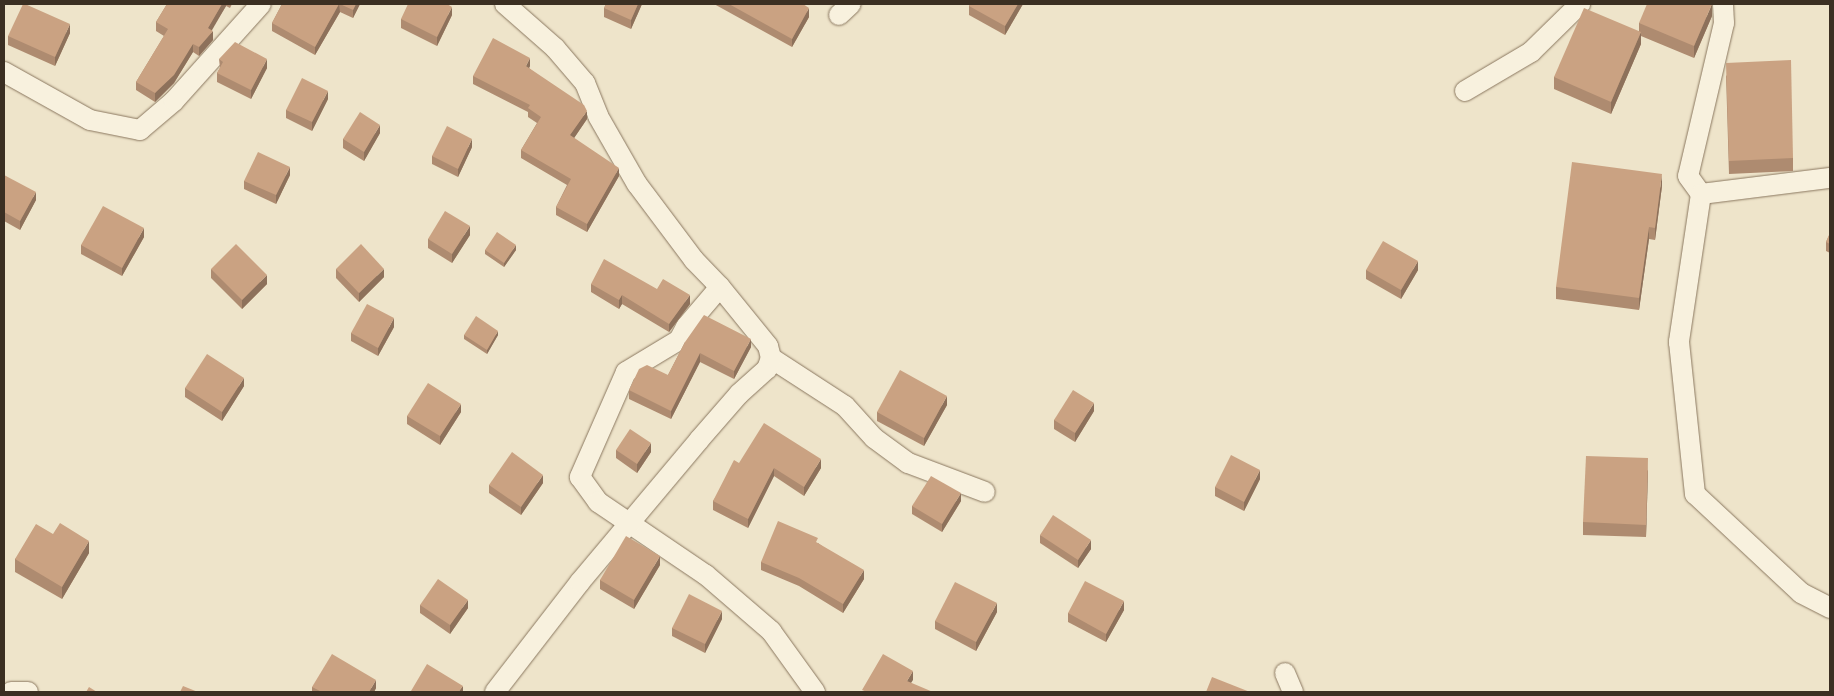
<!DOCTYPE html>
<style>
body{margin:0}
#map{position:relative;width:1834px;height:696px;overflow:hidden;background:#eee4ca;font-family:Bitter,serif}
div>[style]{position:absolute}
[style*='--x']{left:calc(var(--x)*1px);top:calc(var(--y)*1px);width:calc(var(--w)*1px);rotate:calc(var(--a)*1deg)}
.roads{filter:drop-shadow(0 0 1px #8a775f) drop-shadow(0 0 1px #8a775f)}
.minor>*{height:20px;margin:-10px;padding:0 10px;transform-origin:10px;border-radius:10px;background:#f8f1de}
.wall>*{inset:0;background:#ae8b70}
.shaded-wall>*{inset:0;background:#8d715b}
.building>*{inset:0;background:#caa282}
span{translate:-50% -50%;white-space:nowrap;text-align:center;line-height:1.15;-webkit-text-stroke:4px #f5eeda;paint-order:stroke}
.frame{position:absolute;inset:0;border:5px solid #3b2f22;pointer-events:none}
</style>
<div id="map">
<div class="roads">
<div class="minor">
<i style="--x:505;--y:4;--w:67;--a:41.3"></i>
<i style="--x:555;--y:48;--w:46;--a:49.4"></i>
<i style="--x:585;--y:83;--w:35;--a:68"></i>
<i style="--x:598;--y:116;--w:78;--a:60.2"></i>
<i style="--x:637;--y:184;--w:95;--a:53.1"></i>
<i style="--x:694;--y:260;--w:37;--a:46"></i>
<i style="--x:720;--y:287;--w:52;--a:130.4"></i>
<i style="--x:686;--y:327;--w:15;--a:118"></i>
<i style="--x:679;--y:340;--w:62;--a:148.9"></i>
<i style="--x:626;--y:372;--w:115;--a:113.7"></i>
<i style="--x:580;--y:477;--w:31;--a:54"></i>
<i style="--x:598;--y:502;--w:130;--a:34.1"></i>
<i style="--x:706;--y:575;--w:86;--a:40.7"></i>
<i style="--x:771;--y:631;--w:75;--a:54.2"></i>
<i style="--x:1723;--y:4;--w:19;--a:87"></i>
<i style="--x:1724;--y:23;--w:157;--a:103.2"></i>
<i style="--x:1688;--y:176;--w:22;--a:54"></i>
<i style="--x:1701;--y:194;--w:150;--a:98.5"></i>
<i style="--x:1679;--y:342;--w:153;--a:84"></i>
<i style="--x:1695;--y:494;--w:145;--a:43"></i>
<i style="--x:1801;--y:593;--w:33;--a:27"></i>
<i style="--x:839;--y:15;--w:16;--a:-43"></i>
<i style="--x:4;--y:72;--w:98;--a:29.2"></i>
<i style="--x:90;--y:120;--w:51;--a:11.3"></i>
<i style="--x:140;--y:130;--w:45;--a:-40.5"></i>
<i style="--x:174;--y:101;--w:130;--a:-48.1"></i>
<i style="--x:1465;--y:91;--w:77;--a:-30.6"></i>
<i style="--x:1531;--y:52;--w:69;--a:-44.4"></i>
<i style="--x:1701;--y:194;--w:130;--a:-7.1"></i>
<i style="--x:771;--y:358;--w:88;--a:33"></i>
<i style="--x:845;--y:406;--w:43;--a:47.8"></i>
<i style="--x:874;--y:438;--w:42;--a:36.3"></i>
<i style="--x:908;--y:463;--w:82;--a:20.6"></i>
<i style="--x:1285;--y:673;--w:21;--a:67"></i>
<i style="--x:11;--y:692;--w:17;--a:0"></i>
<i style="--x:495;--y:692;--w:139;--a:-52.3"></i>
<i style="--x:580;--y:582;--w:185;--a:-50"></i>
<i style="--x:699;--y:440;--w:61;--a:-49"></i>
<i style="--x:739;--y:394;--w:38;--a:-42"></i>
<i style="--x:767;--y:369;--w:12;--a:-70"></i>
<i style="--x:771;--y:358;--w:12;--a:-104"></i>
<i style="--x:768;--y:346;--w:76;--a:-129.1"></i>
</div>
</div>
<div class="wall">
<i style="clip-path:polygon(167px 4px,232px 4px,230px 8px,226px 6px,211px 30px,213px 40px,199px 56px,193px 52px,174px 83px,155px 102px,136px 90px,136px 82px,164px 36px,156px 31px,156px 22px)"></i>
<i style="clip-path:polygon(282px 4px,360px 4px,353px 18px,340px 12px,315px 55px,272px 31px,272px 23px)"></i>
<i style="clip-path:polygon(606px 4px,642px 4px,631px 29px,604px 17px,604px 8px)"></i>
<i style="clip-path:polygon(714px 4px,803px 4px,809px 17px,792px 47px)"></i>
<i style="clip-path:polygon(970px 4px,1023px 4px,1005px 35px,969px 15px,969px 6px)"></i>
<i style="clip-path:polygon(452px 15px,437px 46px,401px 28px,401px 19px)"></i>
<i style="clip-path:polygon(1712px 16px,1694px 58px,1641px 36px,1641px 44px,1611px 114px,1554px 89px,1554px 77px,1639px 31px,1639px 23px)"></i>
<i style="clip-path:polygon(70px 33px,55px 66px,8px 45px,8px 36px)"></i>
<i style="clip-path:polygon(219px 59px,267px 68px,251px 99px,217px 82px,217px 73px,220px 68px)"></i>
<i style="clip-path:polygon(530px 66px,529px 68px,587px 119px,574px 138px,619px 176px,587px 232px,556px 215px,556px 207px,567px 185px,521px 158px,521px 150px,537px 123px,528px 117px,528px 112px,473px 84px,473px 76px)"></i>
<i style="clip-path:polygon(1726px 75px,1793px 158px,1793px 171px,1729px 174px)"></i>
<i style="clip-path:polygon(328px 99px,312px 131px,286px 118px,286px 110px)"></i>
<i style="clip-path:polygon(380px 133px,364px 161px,343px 148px,343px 139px)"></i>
<i style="clip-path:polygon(472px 147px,458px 177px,432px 164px,432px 156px)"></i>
<i style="clip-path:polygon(4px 175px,36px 200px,20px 230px,4px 221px)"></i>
<i style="clip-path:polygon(290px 175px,276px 204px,244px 189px,244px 181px)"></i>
<i style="clip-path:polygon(1662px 186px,1655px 240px,1649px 239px,1639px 310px,1556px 299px,1556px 287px)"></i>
<i style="clip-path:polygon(1830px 233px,1830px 253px,1826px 251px,1826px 242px)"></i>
<i style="clip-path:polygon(470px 235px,452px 263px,428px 248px,428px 239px)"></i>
<i style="clip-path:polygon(144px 237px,122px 276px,81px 254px,81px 245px)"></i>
<i style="clip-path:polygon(485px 250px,516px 250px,504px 267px,485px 254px)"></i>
<i style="clip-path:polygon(211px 269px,267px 284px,242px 309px,211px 278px)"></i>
<i style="clip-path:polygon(336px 269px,384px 277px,359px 302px,336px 278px)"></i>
<i style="clip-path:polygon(1366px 270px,1418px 270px,1401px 299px,1366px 279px)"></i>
<i style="clip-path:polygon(591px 284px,657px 289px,690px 304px,669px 332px,622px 304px,619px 309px,591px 292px)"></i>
<i style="clip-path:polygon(394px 327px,378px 356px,351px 341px,351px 333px)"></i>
<i style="clip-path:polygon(464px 335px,498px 335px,487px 354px,464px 339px)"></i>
<i style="clip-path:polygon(685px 342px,751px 347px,734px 379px,700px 362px,671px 419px,629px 399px,629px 390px,668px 375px)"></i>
<i style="clip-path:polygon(244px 386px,222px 421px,185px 397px,185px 388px)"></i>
<i style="clip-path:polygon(947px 405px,924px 446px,877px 421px,877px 412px)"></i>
<i style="clip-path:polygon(1094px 411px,1075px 442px,1054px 429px,1054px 420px)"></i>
<i style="clip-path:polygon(461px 412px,440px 445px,407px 424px,407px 416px)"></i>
<i style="clip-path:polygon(616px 450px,651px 452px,637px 473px,616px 458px)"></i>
<i style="clip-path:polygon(739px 463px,821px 468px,804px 496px,774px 476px,748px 528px,713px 510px,713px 501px)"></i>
<i style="clip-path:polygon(1648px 470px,1646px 537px,1583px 535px,1583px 522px)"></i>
<i style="clip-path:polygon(1260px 479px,1244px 511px,1215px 496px,1215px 487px)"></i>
<i style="clip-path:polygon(543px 483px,521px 515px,489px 493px,489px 485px)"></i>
<i style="clip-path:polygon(961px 501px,942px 532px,912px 514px,912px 506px)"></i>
<i style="clip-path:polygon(53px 534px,89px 553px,62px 599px,15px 572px,15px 559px)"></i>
<i style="clip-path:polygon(1040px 535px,1091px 549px,1078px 568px,1040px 543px)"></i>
<i style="clip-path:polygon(818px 543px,864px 579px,843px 613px,799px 586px,761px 570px,761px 562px)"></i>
<i style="clip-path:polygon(660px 565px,634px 609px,600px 589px,600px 580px)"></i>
<i style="clip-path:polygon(420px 605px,468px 608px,450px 634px,420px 613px)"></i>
<i style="clip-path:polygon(1124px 610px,1106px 642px,1068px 622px,1068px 613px)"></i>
<i style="clip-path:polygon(997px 612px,976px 651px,935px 629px,935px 621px)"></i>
<i style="clip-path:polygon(722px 619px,705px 653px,672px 636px,672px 628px)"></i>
<i style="clip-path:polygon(312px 687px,376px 688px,374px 692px,312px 692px)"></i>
</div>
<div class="shaded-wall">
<i style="clip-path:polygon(222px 4px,226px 4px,226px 6px,208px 37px,208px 28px)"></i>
<i style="clip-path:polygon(339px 4px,340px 12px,315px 55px,315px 47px)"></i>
<i style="clip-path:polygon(356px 4px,360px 4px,353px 18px,353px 10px)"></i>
<i style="clip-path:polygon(638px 4px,642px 4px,631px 29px,631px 20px)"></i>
<i style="clip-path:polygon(1018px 4px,1023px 4px,1005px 35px,1005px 26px)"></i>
<i style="clip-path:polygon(1712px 4px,1712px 16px,1694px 58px,1694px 46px)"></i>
<i style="clip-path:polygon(452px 7px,452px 15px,437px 46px,437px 37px)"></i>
<i style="clip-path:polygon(809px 8px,809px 17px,792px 47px,792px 39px)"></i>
<i style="clip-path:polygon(70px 24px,70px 33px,55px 66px,55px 57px)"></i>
<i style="clip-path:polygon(213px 31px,213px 40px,199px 56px,199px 47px)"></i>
<i style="clip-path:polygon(1641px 32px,1641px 44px,1611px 114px,1611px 102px)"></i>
<i style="clip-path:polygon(193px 44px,193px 52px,174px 83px,155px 102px,155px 93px)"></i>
<i style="clip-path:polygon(530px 58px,530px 66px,526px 74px,526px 66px)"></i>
<i style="clip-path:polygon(267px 59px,267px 68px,251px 99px,251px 90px)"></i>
<i style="clip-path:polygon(328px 91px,328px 99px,312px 131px,312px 122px)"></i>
<i style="clip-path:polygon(587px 111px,587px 119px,570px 144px,570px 135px)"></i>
<i style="clip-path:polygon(380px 125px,380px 133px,364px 161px,364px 152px)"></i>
<i style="clip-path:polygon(472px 139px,472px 147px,458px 177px,458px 169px)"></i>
<i style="clip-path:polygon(290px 167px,290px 175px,276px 204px,276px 195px)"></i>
<i style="clip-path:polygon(619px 168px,619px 176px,587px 232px,587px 224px)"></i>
<i style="clip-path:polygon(1662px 174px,1662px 186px,1655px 240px,1655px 228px)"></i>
<i style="clip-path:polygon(36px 192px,36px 200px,20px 230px,20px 221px)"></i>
<i style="clip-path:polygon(470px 226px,470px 235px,452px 263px,452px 254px)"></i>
<i style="clip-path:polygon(1649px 227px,1649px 239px,1639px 310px,1639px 298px)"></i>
<i style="clip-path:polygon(144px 228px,144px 237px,122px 276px,122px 268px)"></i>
<i style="clip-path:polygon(516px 245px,516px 250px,504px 267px,504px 263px)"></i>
<i style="clip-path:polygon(1418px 261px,1418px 270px,1401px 299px,1401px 290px)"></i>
<i style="clip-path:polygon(384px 269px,384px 277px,359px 302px,359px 293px)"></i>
<i style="clip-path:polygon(267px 275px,267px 284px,242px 309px,242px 300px)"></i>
<i style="clip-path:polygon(622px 295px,622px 304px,619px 309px,619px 300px)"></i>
<i style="clip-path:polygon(690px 295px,690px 304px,669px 332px,669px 324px)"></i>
<i style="clip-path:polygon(394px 318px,394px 327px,378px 356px,378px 348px)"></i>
<i style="clip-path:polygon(498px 331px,498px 335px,487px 354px,487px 350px)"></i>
<i style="clip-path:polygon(751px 339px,751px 347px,734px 379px,734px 371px)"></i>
<i style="clip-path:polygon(700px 353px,700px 362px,671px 419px,671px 411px)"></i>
<i style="clip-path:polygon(244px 378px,244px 386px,222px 421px,222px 412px)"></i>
<i style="clip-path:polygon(947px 396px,947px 405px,924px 446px,924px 438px)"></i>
<i style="clip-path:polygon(1094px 403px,1094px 411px,1075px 442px,1075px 433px)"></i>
<i style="clip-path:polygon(461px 404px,461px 412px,440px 445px,440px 436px)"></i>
<i style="clip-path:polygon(651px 443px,651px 452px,637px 473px,637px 464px)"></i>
<i style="clip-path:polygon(1648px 458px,1648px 470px,1646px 537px,1646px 525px)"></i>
<i style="clip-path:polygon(821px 459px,821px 468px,804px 496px,804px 487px)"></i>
<i style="clip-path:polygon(774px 468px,774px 476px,748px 528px,748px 519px)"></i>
<i style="clip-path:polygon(1260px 470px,1260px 479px,1244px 511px,1244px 502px)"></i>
<i style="clip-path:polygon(543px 475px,543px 483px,521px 515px,521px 507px)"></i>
<i style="clip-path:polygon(961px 493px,961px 501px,942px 532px,942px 524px)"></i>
<i style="clip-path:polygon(1091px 540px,1091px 549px,1078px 568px,1078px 560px)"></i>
<i style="clip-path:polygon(89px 541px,89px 553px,62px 599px,62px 587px)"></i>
<i style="clip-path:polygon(660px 556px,660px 565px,634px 609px,634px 600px)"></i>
<i style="clip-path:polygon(864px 570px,864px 579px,843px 613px,843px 604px)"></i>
<i style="clip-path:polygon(468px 600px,468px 608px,450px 634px,450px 625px)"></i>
<i style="clip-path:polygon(1124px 601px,1124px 610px,1106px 642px,1106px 634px)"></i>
<i style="clip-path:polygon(997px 603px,997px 612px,976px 651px,976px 642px)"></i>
<i style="clip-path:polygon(722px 611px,722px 619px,705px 653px,705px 644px)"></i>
<i style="clip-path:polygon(913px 671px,913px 680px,907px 689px,907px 681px)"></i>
<i style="clip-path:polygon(376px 680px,376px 688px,374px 692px,369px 692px)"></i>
<i style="clip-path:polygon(463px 686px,463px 692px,459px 692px,459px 691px)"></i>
</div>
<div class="building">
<i style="clip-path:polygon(23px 4px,25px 4px,70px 24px,55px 57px,8px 36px)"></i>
<i style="clip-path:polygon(167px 4px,222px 4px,208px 28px,213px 31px,199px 47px,193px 44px,174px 75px,155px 93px,136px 82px,168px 29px,156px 22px)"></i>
<i style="clip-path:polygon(282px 4px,339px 4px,315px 47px,272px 23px)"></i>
<i style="clip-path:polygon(340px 4px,356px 4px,353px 10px)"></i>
<i style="clip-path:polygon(408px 4px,447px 4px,452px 7px,437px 37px,401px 19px)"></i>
<i style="clip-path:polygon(606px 4px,638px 4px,631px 20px,604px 8px)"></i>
<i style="clip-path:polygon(729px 4px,803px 4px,809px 8px,792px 39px)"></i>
<i style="clip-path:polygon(970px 4px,1018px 4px,1005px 26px,969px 6px)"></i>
<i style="clip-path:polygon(1647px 4px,1712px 4px,1694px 46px,1639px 23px)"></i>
<i style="clip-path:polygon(1584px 8px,1641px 32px,1611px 102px,1554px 77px)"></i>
<i style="clip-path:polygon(493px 38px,530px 58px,526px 66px,584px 105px,587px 111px,570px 135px,619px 168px,587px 224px,556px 207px,571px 179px,521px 150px,541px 117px,528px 108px,530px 105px,473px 76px)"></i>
<i style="clip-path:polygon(235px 42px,267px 59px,251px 90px,217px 73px,223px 62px,219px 59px)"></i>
<i style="clip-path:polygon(1791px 60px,1793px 158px,1729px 161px,1726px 63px)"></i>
<i style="clip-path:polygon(302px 78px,328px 91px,312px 122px,286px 110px)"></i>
<i style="clip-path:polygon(360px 112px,380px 125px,364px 152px,343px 139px)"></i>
<i style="clip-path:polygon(447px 126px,472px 139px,458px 169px,432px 156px)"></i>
<i style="clip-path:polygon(258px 152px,290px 167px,276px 195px,244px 181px)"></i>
<i style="clip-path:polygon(1572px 162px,1662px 174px,1655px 228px,1649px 227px,1639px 298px,1556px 287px)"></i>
<i style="clip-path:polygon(4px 175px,36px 192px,20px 221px,4px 212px)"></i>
<i style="clip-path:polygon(103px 206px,144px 228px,122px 268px,81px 245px)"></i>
<i style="clip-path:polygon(445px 211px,470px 226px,452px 254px,428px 239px)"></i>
<i style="clip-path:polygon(497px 232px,516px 245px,504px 263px,485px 250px)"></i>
<i style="clip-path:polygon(1830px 233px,1830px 244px,1826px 242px)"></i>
<i style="clip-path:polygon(1383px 241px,1418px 261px,1401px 290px,1366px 270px)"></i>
<i style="clip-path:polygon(236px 244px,267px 275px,242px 300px,211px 269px)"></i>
<i style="clip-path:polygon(361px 244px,384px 269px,359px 293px,336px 269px)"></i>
<i style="clip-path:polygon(604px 259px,657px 289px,663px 279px,690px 295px,669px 324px,622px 295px,619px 300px,591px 284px)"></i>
<i style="clip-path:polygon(367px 304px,394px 318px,378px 348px,351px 333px)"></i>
<i style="clip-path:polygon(704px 315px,751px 339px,734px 371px,700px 353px,671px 411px,629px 390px,639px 369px,647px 365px,668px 375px,685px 342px)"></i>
<i style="clip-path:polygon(476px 316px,498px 331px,487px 350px,464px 335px)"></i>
<i style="clip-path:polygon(207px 354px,244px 378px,222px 412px,185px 388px)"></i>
<i style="clip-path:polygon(900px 370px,947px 396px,924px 438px,877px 412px)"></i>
<i style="clip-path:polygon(428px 383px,461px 404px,440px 436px,407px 416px)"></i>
<i style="clip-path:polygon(1073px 390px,1094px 403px,1075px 433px,1054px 420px)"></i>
<i style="clip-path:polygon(764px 423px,821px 459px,804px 487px,774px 468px,748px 519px,713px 501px,734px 460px,739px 463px)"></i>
<i style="clip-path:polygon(630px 429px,651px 443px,637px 464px,616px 450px)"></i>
<i style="clip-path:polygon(512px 452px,543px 475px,521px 507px,489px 485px)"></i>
<i style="clip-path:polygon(1231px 455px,1260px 470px,1244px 502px,1215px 487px)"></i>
<i style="clip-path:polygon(1586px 456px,1648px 458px,1646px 525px,1583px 522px)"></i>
<i style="clip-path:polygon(931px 476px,961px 493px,942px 524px,912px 506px)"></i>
<i style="clip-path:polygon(1053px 515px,1091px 540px,1078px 560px,1040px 535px)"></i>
<i style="clip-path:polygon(778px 521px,818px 538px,816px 542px,864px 570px,843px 604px,799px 578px,761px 562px)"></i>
<i style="clip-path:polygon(60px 523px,89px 541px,62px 587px,15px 559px,36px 524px,53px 534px)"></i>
<i style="clip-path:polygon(626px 536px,660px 556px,634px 600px,600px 580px)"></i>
<i style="clip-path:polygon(438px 579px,468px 600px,450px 625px,420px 605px)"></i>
<i style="clip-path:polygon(1085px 581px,1124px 601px,1106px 634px,1068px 613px)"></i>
<i style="clip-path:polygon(955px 582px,997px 603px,976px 642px,935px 621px)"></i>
<i style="clip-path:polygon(689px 594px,722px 611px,705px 644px,672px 628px)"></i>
<i style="clip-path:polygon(332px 654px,376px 680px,369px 692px,322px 692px,312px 687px)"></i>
<i style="clip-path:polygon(883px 654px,913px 671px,907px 681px,933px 692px,867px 692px,862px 690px)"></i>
<i style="clip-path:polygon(427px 664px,463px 686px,459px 691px,461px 692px,413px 692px,411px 691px)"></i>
<i style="clip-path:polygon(1212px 677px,1250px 692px,1206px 692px)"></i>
<i style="clip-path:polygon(183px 686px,198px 692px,180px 692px)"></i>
<i style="clip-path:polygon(89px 687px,97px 692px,86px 692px)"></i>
</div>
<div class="frame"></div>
</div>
